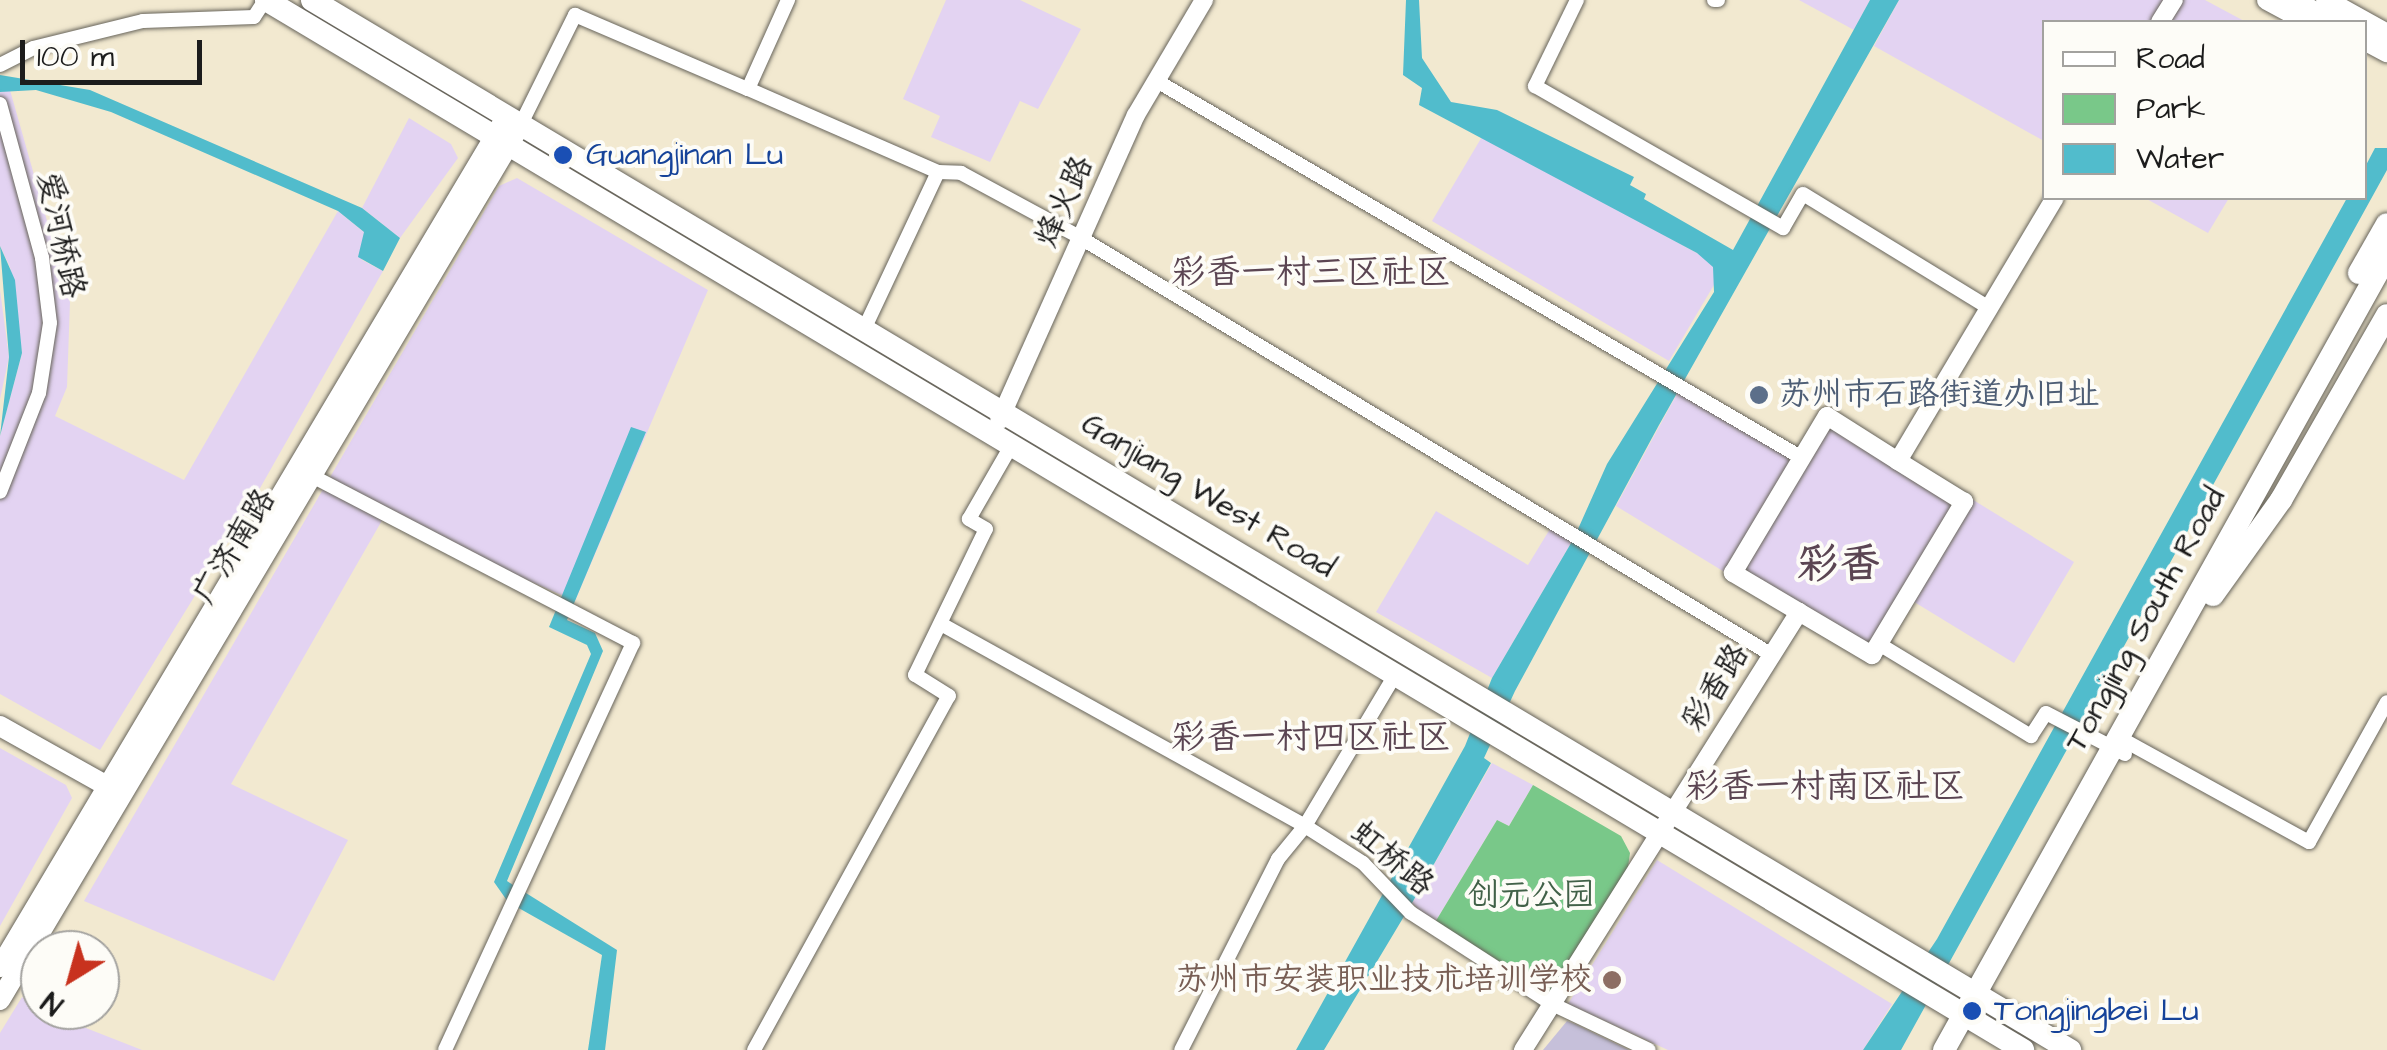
<!DOCTYPE html>
<meta charset="utf-8">
<style>
body{margin:0}
#map{position:relative;width:2387px;height:1050px;overflow:hidden;background:#f2e9d0;font-family:"Architects Daughter","LXGW WenKai TC",sans-serif}
div>[style]{position:absolute}
[style*='--x']{left:calc(var(--x)*1px);top:calc(var(--y)*1px);width:calc(var(--w)*1px);rotate:calc(var(--a)*1deg)}
.built>*{inset:0;background:#e3d3f2}
.industrial>*{inset:0;background:#c6c0da}
.green>*{inset:0;background:#79c889}
.water>*{inset:0;background:#51bccc}
.roads{filter:drop-shadow(0 0 2px #67645b) drop-shadow(0 0 2px #67645b)}
.minor>*{height:14px;margin:-7px;padding:0 7px;transform-origin:7px;border-radius:7px;background:#fff}
.tertiary>*{height:18px;margin:-9px;padding:0 9px;transform-origin:9px;border-radius:9px;background:#fff}
.secondary>*{height:20px;margin:-10px;padding:0 10px;transform-origin:10px;border-radius:10px;background:#fff}
.primary>*{height:22px;margin:-11px;padding:0 11px;transform-origin:11px;border-radius:11px;background:#fff}
.dots>*{width:28px;height:28px;translate:-50% -50%;box-sizing:border-box;border:5px solid #fdfcf7;border-radius:50%}
span{translate:-50% -50%;white-space:nowrap;text-align:center;line-height:1.15;-webkit-text-stroke:8px #fdfcf7;paint-order:stroke}
.transit-label{font-size:32px;color:#164399}
.left{translate:0 -50%;text-align:left}
.street-label{font-size:32px;color:#1c1c1c}
.service-label{font-size:32px;color:#4e5e75}
.park-label{font-size:32px;color:#416148}
.education-label{font-size:32px;color:#785e54}
.right{translate:-100% -50%;text-align:right}
.neighbourhood-label{font-size:35px;color:#5b4552}
.district-label{font-size:42px;color:#5b4552;font-weight:700}
.legend{position:absolute;left:2042px;top:20px;width:325px;height:180px;box-sizing:border-box;background:#fdfcf7;border:2px solid #a3a29f;margin:0;padding:12px 18px;list-style:none;font-size:30px;color:#1c1c1c}
.legend li{display:flex;align-items:center;gap:20px;height:50px}
.legend b{width:50px;border:2px solid #a3a29f}
.north{position:absolute;left:20px;top:930px;width:100px;height:100px;box-sizing:border-box;background:#fdfcf7;border:2px solid #a3a29f;border-radius:50%;rotate:217deg;font-size:28px;font-weight:700;line-height:40px;text-align:center;color:#1c1c1c}
.north::after{content:'';display:block;margin:auto;width:35px;height:45px;background:#c8321e;clip-path:polygon(50% 0,100% 100%,50% 72%,0 100%)}
.scale{position:absolute;left:20px;top:40px;width:182px;height:45px;box-sizing:border-box;border:5px solid #1c1c1c;border-top:0;padding-left:12px;font-size:30px;line-height:35px;white-space:nowrap;color:#1c1c1c;-webkit-text-stroke:8px #fdfcf7;paint-order:stroke}
</style>
<div id="map">
<div class="built">
<i style="clip-path:polygon(946px 0,1020px 0,1081px 29px,1038px 109px,1020px 101px,990px 162px,931px 137px,940px 116px,903px 99px)"></i>
<i style="clip-path:polygon(1799px 0,1870px 0,1854px 30px)"></i>
<i style="clip-path:polygon(1899px 0,2205px 0,2246px 22px,2044px 22px,2044px 141px,1874px 46px)"></i>
<i style="clip-path:polygon(10px 90px,70px 302px,67px 387px,55px 416px,184px 480px,338px 211px,364px 232px,362px 260px,383px 271px,247px 511px,100px 750px,0 694px,0 436px,22px 353px,10px 267px,0 246px,0 92px)"></i>
<i style="clip-path:polygon(409px 118px,451px 144px,458px 158px,400px 238px,362px 208px)"></i>
<i style="clip-path:polygon(1483px 135px,1724px 268px,1669px 361px,1432px 221px)"></i>
<i style="clip-path:polygon(517px 178px,708px 290px,575px 601px,384px 517px,231px 784px,348px 840px,274px 981px,84px 901px,499px 186px)"></i>
<i style="clip-path:polygon(2145px 198px,2229px 198px,2208px 233px)"></i>
<i style="clip-path:polygon(0 290px,9px 357px,0 399px)"></i>
<i style="clip-path:polygon(1678px 392px,1793px 459px,1824px 408px,2074px 562px,2014px 663px,1911px 600px,1874px 663px,1616px 506px)"></i>
<i style="clip-path:polygon(1436px 511px,1528px 565px,1553px 524px,1574px 538px,1492px 678px,1376px 612px)"></i>
<i style="clip-path:polygon(0 748px,66px 785px,72px 798px,0 926px)"></i>
<i style="clip-path:polygon(1492px 763px,1533px 785px,1509px 826px,1497px 820px,1434px 924px,1412px 903px)"></i>
<i style="clip-path:polygon(1657px 860px,1892px 1004px,1863px 1050px,1668px 1050px,1568px 1004px)"></i>
<i style="clip-path:polygon(22px 997px,40px 1010px,142px 1050px,0 1050px,0 1033px)"></i>
</div>
<div class="industrial">
<i style="clip-path:polygon(1567px 1021px,1575px 1024px,1629px 1050px,1543px 1050px)"></i>
</div>
<div class="green">
<i style="clip-path:polygon(1533px 785px,1621px 836px,1630px 853px,1628px 867px,1548px 996px,1434px 924px,1497px 820px,1509px 826px)"></i>
</div>
<div class="water">
<i style="clip-path:polygon(1406px 0,1419px 0,1422px 58px,1451px 102px,1497px 110px,1634px 177px,1630px 185px,1646px 194px,1644px 199px,1733px 250px,1870px 0,1899px 0,1659px 425px,1515px 691px,1484px 758px,1491px 763px,1412px 903px,1324px 1050px,1296px 1050px,1465px 746px,1492px 678px,1574px 538px,1607px 464px,1714px 292px,1713px 267px,1697px 253px,1419px 105px,1422px 88px,1403px 75px)"></i>
<i style="clip-path:polygon(0 75px,90px 90px,362px 208px,400px 238px,383px 271px,358px 257px,364px 232px,338px 211px,111px 112px,36px 90px,0 92px)"></i>
<i style="clip-path:polygon(2375px 148px,2387px 148px,2387px 170px,1901px 1050px,1863px 1050px,1937px 939px,2347px 198px,2364px 198px,2365px 167px)"></i>
<i style="clip-path:polygon(0 246px,15px 280px,22px 353px,0 436px,9px 357px)"></i>
<i style="clip-path:polygon(631px 427px,646px 432px,567px 620px,595px 633px,603px 651px,507px 881px,617px 950px,605px 1050px,588px 1050px,602px 955px,508px 902px,494px 882px,591px 654px,587px 645px,549px 627px)"></i>
</div>
<div class="roads">
<div class="minor">
<i style="--x:1577;--y:0;--w:96;--a:116"></i>
<i style="--x:1535;--y:86;--w:286;--a:29.8"></i>
<i style="--x:1783;--y:228;--w:39;--a:-60"></i>
<i style="--x:1803;--y:194;--w:218;--a:31.5"></i>
<i style="--x:1714;--y:0;--w:4;--a:0"></i>
<i style="--x:0;--y:65;--w:37;--a:-27"></i>
<i style="--x:33;--y:48;--w:113;--a:-13.8"></i>
<i style="--x:143;--y:21;--w:111;--a:-2.1"></i>
<i style="--x:254;--y:17;--w:20;--a:-57"></i>
<i style="--x:1155;--y:80;--w:749;--a:30.29"></i>
<i style="--x:748;--y:89;--w:207;--a:23.6"></i>
<i style="--x:938;--y:172;--w:174;--a:115.2"></i>
<i style="--x:0;--y:104;--w:160;--a:74.7"></i>
<i style="--x:42;--y:258;--w:65;--a:83"></i>
<i style="--x:50;--y:323;--w:71;--a:98.9"></i>
<i style="--x:39;--y:393;--w:106;--a:111.5"></i>
<i style="--x:521;--y:124;--w:122;--a:-63.6"></i>
<i style="--x:575;--y:15;--w:188;--a:23.2"></i>
<i style="--x:748;--y:89;--w:98;--a:-65.8"></i>
<i style="--x:938;--y:172;--w:23;--a:2"></i>
<i style="--x:961;--y:173;--w:136;--a:28.4"></i>
<i style="--x:1081;--y:238;--w:807;--a:31.11"></i>
<i style="--x:312;--y:476;--w:362;--a:27.5"></i>
<i style="--x:633;--y:643;--w:448;--a:114.8"></i>
<i style="--x:941;--y:624;--w:416;--a:29"></i>
<i style="--x:1305;--y:826;--w:43;--a:129.3"></i>
<i style="--x:1278;--y:859;--w:214;--a:116.9"></i>
<i style="--x:1879;--y:644;--w:178;--a:31.2"></i>
<i style="--x:2031;--y:736;--w:27;--a:-57"></i>
<i style="--x:2046;--y:713;--w:89;--a:27.4"></i>
<i style="--x:1395;--y:675;--w:176;--a:120.8"></i>
<i style="--x:1305;--y:826;--w:69;--a:32.5"></i>
<i style="--x:1363;--y:863;--w:69;--a:46.2"></i>
<i style="--x:1411;--y:913;--w:168;--a:32.8"></i>
<i style="--x:1552;--y:1004;--w:107;--a:25.4"></i>
<i style="--x:2118;--y:737;--w:218;--a:28.8"></i>
<i style="--x:2309;--y:842;--w:160;--a:-60.9"></i>
<i style="--x:754;--y:1050;--w:404;--a:-61.2"></i>
<i style="--x:949;--y:696;--w:40;--a:-148"></i>
<i style="--x:915;--y:675;--w:162;--a:-64.1"></i>
<i style="--x:986;--y:529;--w:20;--a:-150"></i>
<i style="--x:969;--y:519;--w:84;--a:-60.1"></i>
</div>
<div class="tertiary">
<i style="--x:2160;--y:22;--w:26;--a:-58"></i>
<i style="--x:999;--y:421;--w:335;--a:-65.9"></i>
<i style="--x:1136;--y:115;--w:134;--a:-59.4"></i>
<i style="--x:1799;--y:612;--w:85;--a:30.5"></i>
<i style="--x:1872;--y:655;--w:179;--a:-59"></i>
<i style="--x:1964;--y:502;--w:78;--a:-148.2"></i>
<i style="--x:1523;--y:1050;--w:518;--a:-57.78"></i>
<i style="--x:1799;--y:612;--w:77;--a:-149.4"></i>
<i style="--x:1733;--y:573;--w:183;--a:-59.1"></i>
<i style="--x:1827;--y:416;--w:84;--a:32.4"></i>
<i style="--x:1898;--y:461;--w:306;--a:-59.2"></i>
</div>
<div class="secondary">
<i style="--x:2267;--y:0;--w:47;--a:28.2"></i>
<i style="--x:2326;--y:0;--w:70;--a:29.1"></i>
<i style="--x:2295;--y:1;--w:44;--a:28.3"></i>
<i style="--x:2364;--y:40;--w:26;--a:28"></i>
<i style="--x:0;--y:726;--w:133;--a:29.3"></i>
<i style="--x:0;--y:967;--w:979;--a:-59.22"></i>
<i style="--x:0;--y:1000;--w:1008;--a:-59.26"></i>
</div>
<div class="primary">
<i style="--x:266;--y:0;--w:2047;--a:30.86"></i>
<i style="--x:312;--y:0;--w:2048;--a:30.85"></i>
<i style="--x:2359;--y:273;--w:56;--a:-60.3"></i>
<i style="--x:2213;--y:595;--w:117;--a:-54.4"></i>
<i style="--x:2281;--y:500;--w:213;--a:-60.2"></i>
<i style="--x:1944;--y:1050;--w:909;--a:-60.84"></i>
</div>
</div>
<div class="dots">
<i style="left:563px;top:155px;background:#1a4fb4"></i>
<i style="left:1759px;top:395px;background:#5c6f8a"></i>
<i style="left:1612px;top:980px;background:#8d6e63"></i>
<i style="left:1972px;top:1011px;background:#1a4fb4"></i>
</div>
<div class="transit-label">
<span class="left" style="left:586px;top:155px">Guangjinan Lu</span>
<span class="left" style="left:1994px;top:1011px">Tongjingbei Lu</span>
</div>
<div class="street-label">
<span style="left:1065px;top:202px;rotate:-66deg">烽火路</span>
<span style="left:60px;top:235px;rotate:78deg">爱河桥路</span>
<span style="left:1208px;top:496px;rotate:31deg">Ganjiang West Road</span>
<span style="left:235px;top:547px;rotate:-59deg">广济南路</span>
<span style="left:2146px;top:620px;rotate:-61deg">Tongjing South Road</span>
<span style="left:1716px;top:688px;rotate:-58deg">彩香路</span>
<span style="left:1392px;top:859px;rotate:40deg">虹桥路</span>
</div>
<div class="service-label">
<span class="left" style="left:1779px;top:395px">苏州市石路街道办旧址</span>
</div>
<div class="park-label">
<span style="left:1531px;top:896px">创元公园</span>
</div>
<div class="education-label">
<span class="right" style="left:1592px;top:980px">苏州市安装职业技术培训学校</span>
</div>
<div class="neighbourhood-label">
<span style="left:1311px;top:273px">彩香一村三区社区</span>
<span style="left:1311px;top:738px">彩香一村四区社区</span>
<span style="left:1825px;top:787px">彩香一村南区社区</span>
</div>
<div class="district-label">
<span style="left:1839px;top:565px">彩香</span>
</div>
<ul class="legend">
<li><b style="height:12px;background:#fff"></b>Road</li>
<li><b style="height:28px;background:#79c889"></b>Park</li>
<li><b style="height:28px;background:#51bccc"></b>Water</li>
</ul>
<div class="north">N</div>
<div class="scale">100 m</div>
</div>
